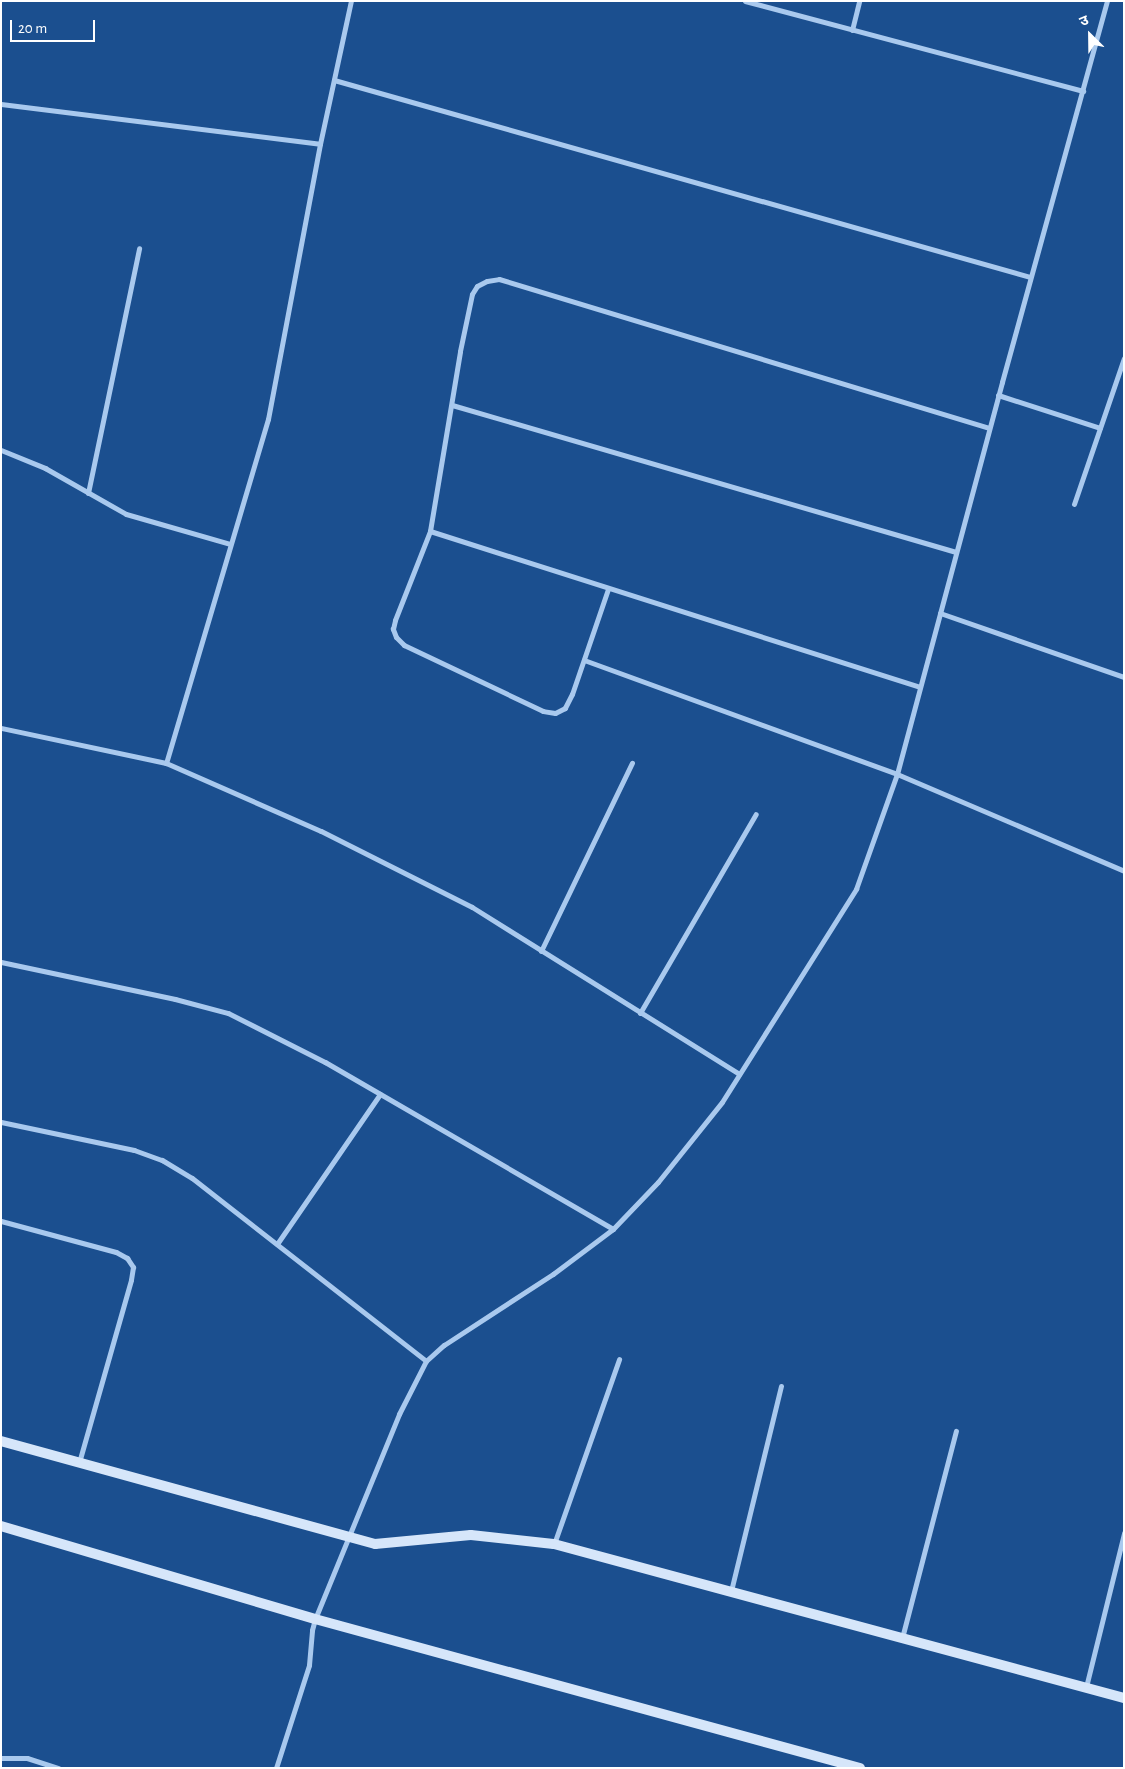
<!DOCTYPE html>
<meta charset="utf-8">
<style>
body{margin:0}
#map{position:relative;width:1125px;height:1769px;overflow:hidden;background:#1b4f8f;font-family:"Alegreya Sans","Noto Sans Devanagari",sans-serif}
div>[style]{position:absolute}
[style*='--x']{left:calc(var(--x)*1px);top:calc(var(--y)*1px);width:calc(var(--w)*1px);rotate:calc(var(--a)*1deg)}
.street>*{height:5px;margin:-2.5px;padding:0 2.5px;transform-origin:2.5px;border-radius:2.5px;background:#a9c9ee}
.secondary>*{height:10px;margin:-5px;padding:0 5px;transform-origin:5px;border-radius:5px;background:#d6e6fa}
span{translate:-50% -50%;white-space:nowrap;text-align:center;line-height:1.15;-webkit-text-stroke:4.5px #1b4f8f;paint-order:stroke}
.frame{position:absolute;inset:0;border:2px solid #fff;pointer-events:none}
.north{position:absolute;left:1065px;top:10px;width:50px;height:50px;-webkit-text-stroke:4px #1b4f8f;paint-order:stroke;rotate:337deg;font-size:14px;font-weight:700;line-height:20px;text-align:center;color:#fff}
.north::after{content:'';display:block;margin:auto;width:18px;height:22px;background:#fff;clip-path:polygon(50% 0,100% 100%,50% 72%,0 100%)}
.scale{position:absolute;left:10px;top:20px;width:85px;height:22px;box-sizing:border-box;border:2px solid #fff;border-top:0;padding-left:6px;font-size:15px;line-height:18px;white-space:nowrap;color:#fff;-webkit-text-stroke:4px #1b4f8f;paint-order:stroke}
</style>
<div id="map">
<div class="street">
<i style="--x:745;--y:1;--w:350;--a:14.9"></i>
<i style="--x:852;--y:30;--w:30;--a:-76"></i>
<i style="--x:334;--y:80;--w:723;--a:15.8"></i>
<i style="--x:1;--y:104;--w:321;--a:7.1"></i>
<i style="--x:320;--y:144;--w:280;--a:100.7"></i>
<i style="--x:268;--y:419;--w:359;--a:106.5"></i>
<i style="--x:166;--y:763;--w:169;--a:-168"></i>
<i style="--x:320;--y:144;--w:146;--a:-77.8"></i>
<i style="--x:998;--y:395;--w:107;--a:17.9"></i>
<i style="--x:452;--y:405;--w:525;--a:16.26"></i>
<i style="--x:1;--y:450;--w:48;--a:22.2"></i>
<i style="--x:45;--y:468;--w:93;--a:29.6"></i>
<i style="--x:126;--y:514;--w:108;--a:16.1"></i>
<i style="--x:88;--y:493;--w:250;--a:-78.2"></i>
<i style="--x:1074;--y:504;--w:154;--a:-71.1"></i>
<i style="--x:430;--y:531;--w:514;--a:17.66"></i>
<i style="--x:608;--y:589;--w:111;--a:108.9"></i>
<i style="--x:572;--y:694;--w:16;--a:117"></i>
<i style="--x:565;--y:708;--w:11;--a:153"></i>
<i style="--x:555;--y:713;--w:12;--a:-171"></i>
<i style="--x:543;--y:711;--w:154;--a:-154.6"></i>
<i style="--x:404;--y:645;--w:11;--a:-135"></i>
<i style="--x:396;--y:637;--w:9;--a:-111"></i>
<i style="--x:393;--y:629;--w:9;--a:-77"></i>
<i style="--x:395;--y:620;--w:96;--a:-68.5"></i>
<i style="--x:430;--y:531;--w:182;--a:-80.5"></i>
<i style="--x:460;--y:351;--w:58;--a:-78.1"></i>
<i style="--x:472;--y:294;--w:9;--a:-58"></i>
<i style="--x:477;--y:286;--w:11;--a:-27"></i>
<i style="--x:487;--y:281;--w:12;--a:-9"></i>
<i style="--x:499;--y:279;--w:512;--a:16.91"></i>
<i style="--x:940;--y:613;--w:195;--a:19.2"></i>
<i style="--x:584;--y:660;--w:333;--a:20"></i>
<i style="--x:897;--y:774;--w:247;--a:23.1"></i>
<i style="--x:166;--y:763;--w:169;--a:23.7"></i>
<i style="--x:321;--y:831;--w:169;--a:26.7"></i>
<i style="--x:472;--y:907;--w:315;--a:32"></i>
<i style="--x:541;--y:951;--w:209;--a:-64.2"></i>
<i style="--x:1;--y:962;--w:178;--a:12"></i>
<i style="--x:175;--y:999;--w:55;--a:14.8"></i>
<i style="--x:228;--y:1013;--w:109;--a:26.8"></i>
<i style="--x:325;--y:1062;--w:333;--a:30.1"></i>
<i style="--x:640;--y:1013;--w:230;--a:-59.8"></i>
<i style="--x:1;--y:1122;--w:136;--a:11.9"></i>
<i style="--x:134;--y:1150;--w:30;--a:20"></i>
<i style="--x:162;--y:1160;--w:35;--a:31"></i>
<i style="--x:192;--y:1178;--w:297;--a:38"></i>
<i style="--x:1;--y:1221;--w:119;--a:15.1"></i>
<i style="--x:116;--y:1252;--w:13;--a:29"></i>
<i style="--x:127;--y:1258;--w:11;--a:56"></i>
<i style="--x:133;--y:1267;--w:13;--a:99"></i>
<i style="--x:131;--y:1280;--w:189;--a:105.9"></i>
<i style="--x:277;--y:1244;--w:182;--a:-55.5"></i>
<i style="--x:554;--y:1544;--w:196;--a:-70.6"></i>
<i style="--x:731;--y:1591;--w:211;--a:-76.3"></i>
<i style="--x:902;--y:1638;--w:214;--a:-75.4"></i>
<i style="--x:1086;--y:1687;--w:159;--a:-76.1"></i>
<i style="--x:1;--y:1758;--w:26;--a:0"></i>
<i style="--x:27;--y:1758;--w:33;--a:18"></i>
<i style="--x:276;--y:1768;--w:108;--a:-72.2"></i>
<i style="--x:309;--y:1665;--w:35;--a:-85"></i>
<i style="--x:312;--y:1630;--w:11;--a:-75"></i>
<i style="--x:315;--y:1619;--w:222;--a:-67.7"></i>
<i style="--x:399;--y:1414;--w:59;--a:-63"></i>
<i style="--x:426;--y:1361;--w:24;--a:-42"></i>
<i style="--x:444;--y:1345;--w:130;--a:-33.1"></i>
<i style="--x:553;--y:1274;--w:75;--a:-36.9"></i>
<i style="--x:613;--y:1229;--w:65;--a:-46.2"></i>
<i style="--x:658;--y:1182;--w:102;--a:-51.3"></i>
<i style="--x:722;--y:1102;--w:252;--a:-57.8"></i>
<i style="--x:856;--y:889;--w:122;--a:-70.4"></i>
<i style="--x:897;--y:774;--w:406;--a:-75"></i>
<i style="--x:1002;--y:382;--w:395;--a:-74.6"></i>
</div>
<div class="secondary">
<i style="--x:1;--y:1441;--w:388;--a:15.4"></i>
<i style="--x:375;--y:1544;--w:96;--a:-5.4"></i>
<i style="--x:471;--y:1535;--w:83;--a:6.2"></i>
<i style="--x:554;--y:1544;--w:590;--a:15.12"></i>
<i style="--x:1;--y:1526;--w:327;--a:16.5"></i>
<i style="--x:315;--y:1619;--w:565;--a:15.29"></i>
</div>
<div class="frame"></div>
<div class="north">उ</div>
<div class="scale">20 m</div>
</div>
